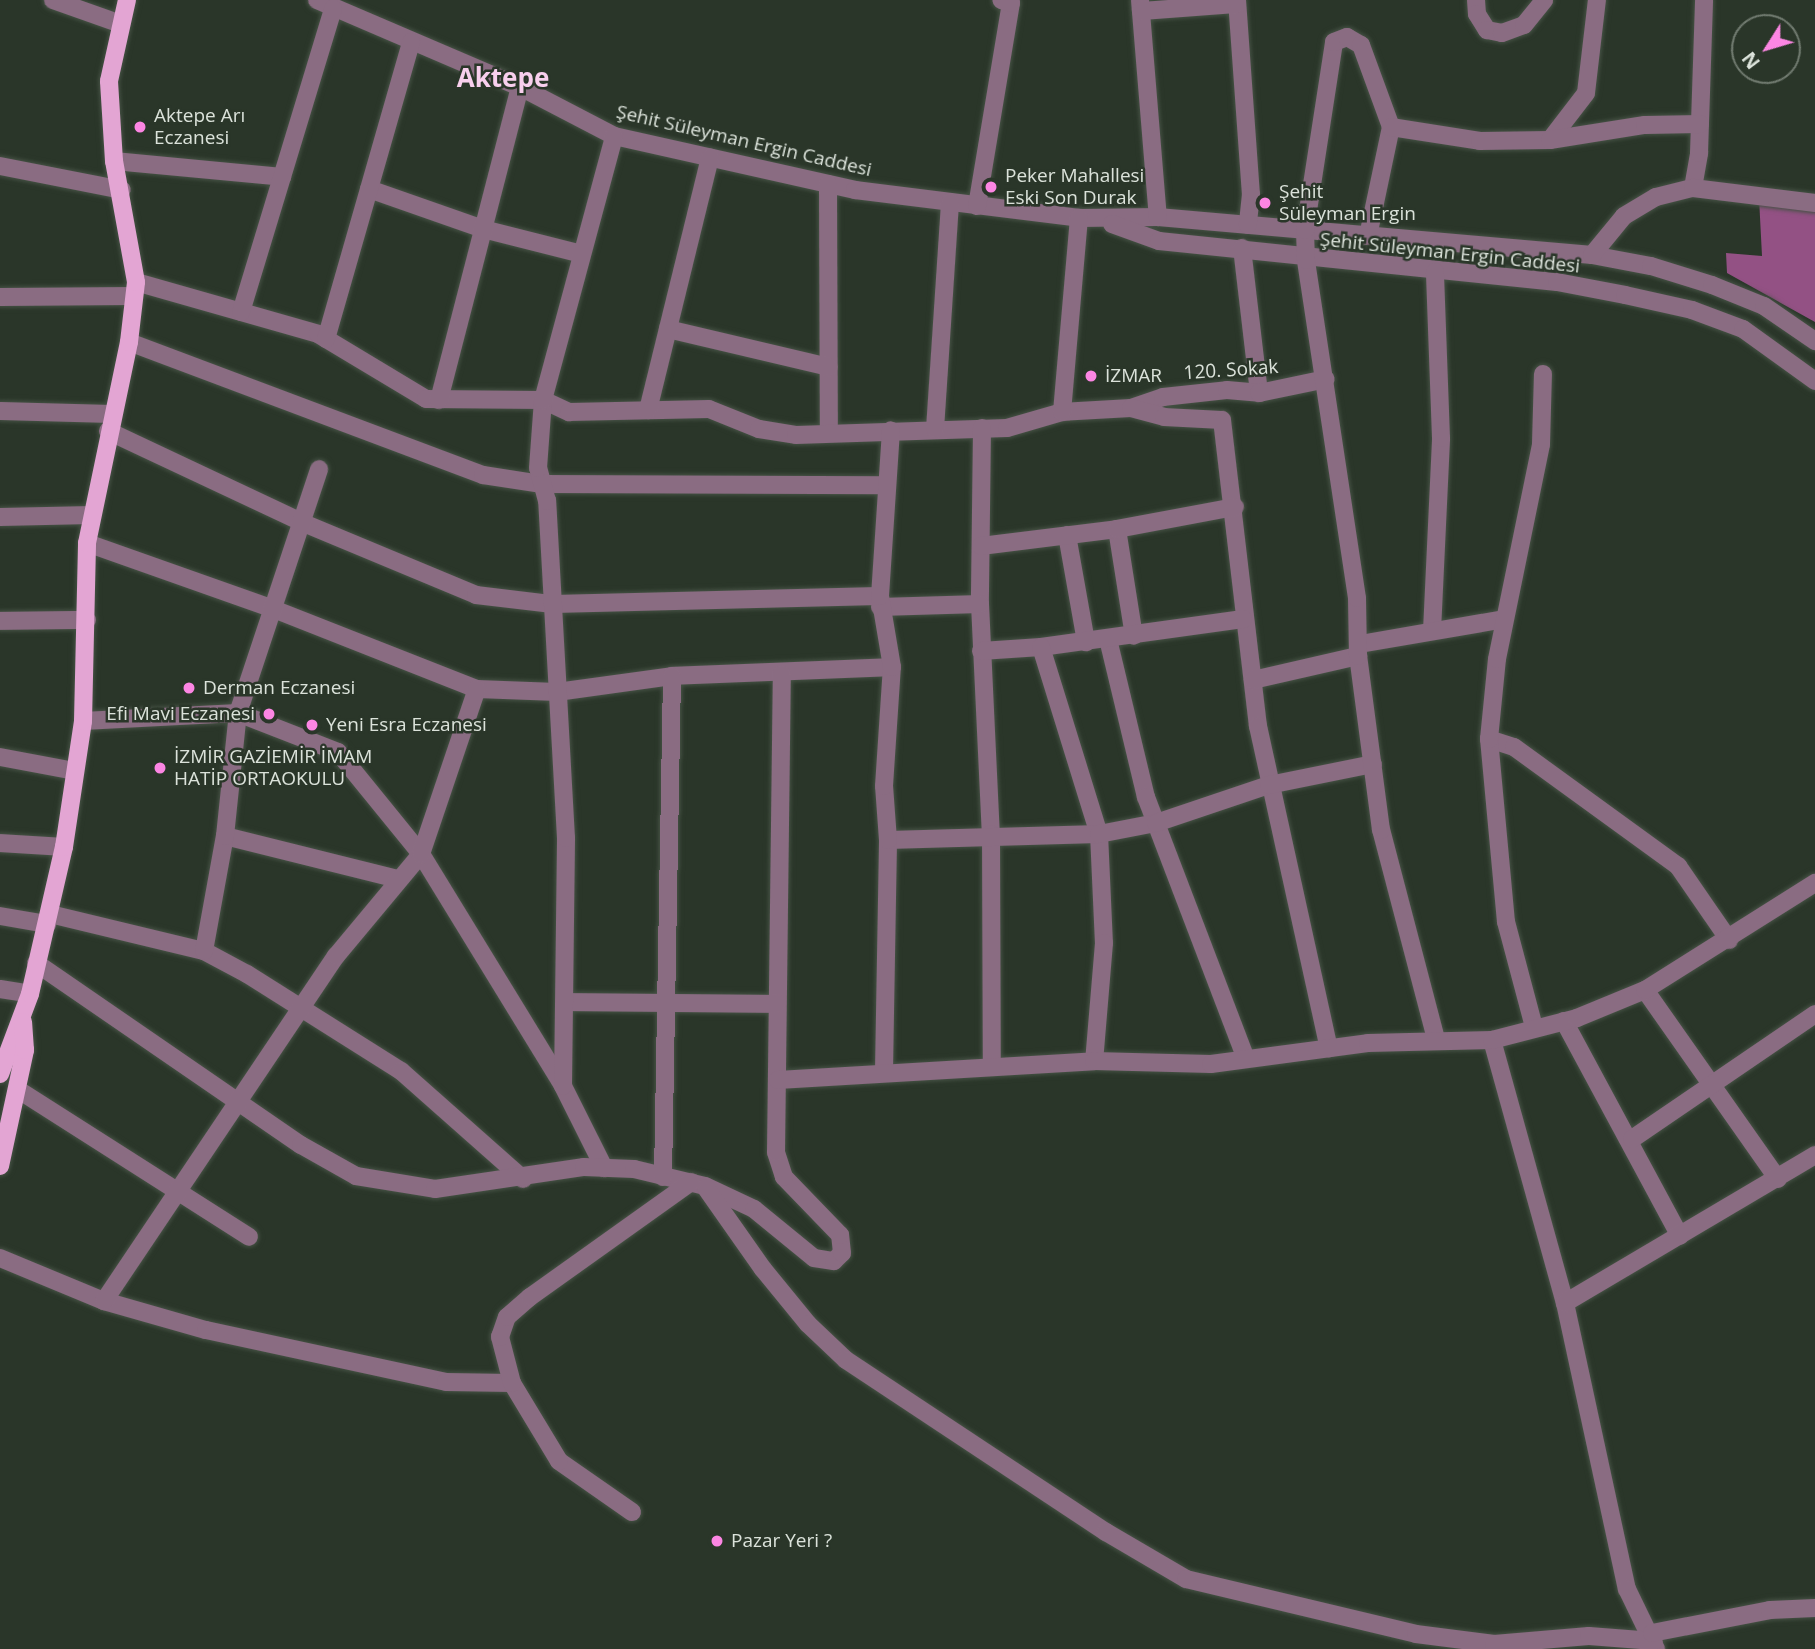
<!DOCTYPE html>
<meta charset="utf-8">
<style>
body{margin:0}
#map{position:relative;width:1815px;height:1649px;overflow:hidden;background:#2a3629;font-family:"Open Sans",sans-serif}
div>[style]{position:absolute}
[style*='--x']{left:calc(var(--x)*1px);top:calc(var(--y)*1px);width:calc(var(--w)*1px);rotate:calc(var(--a)*1deg)}
.forest>*{inset:0;background:#935184}
.roads{filter:drop-shadow(0 0 2px #465245) drop-shadow(0 0 2px #465245)}
.minor>*{height:18px;margin:-9px;padding:0 9px;transform-origin:9px;border-radius:9px;background:#8a6c82}
.major>*{height:18px;margin:-9px;padding:0 9px;transform-origin:9px;border-radius:9px;background:#e3a5d3}
.dots>*{width:19px;height:19px;translate:-50% -50%;box-sizing:border-box;border:4px solid #2a3629;border-radius:50%}
span{translate:-50% -50%;white-space:nowrap;text-align:center;line-height:1.15;-webkit-text-stroke:5px #2a3629;paint-order:stroke}
.poi-label{font-size:19px;color:#dbe2da}
.left{translate:0 -50%;text-align:left}
.right{translate:-100% -50%;text-align:right}
.street-label{font-size:19px;color:#dbe2da}
.district-label{font-size:26px;color:#f8cfed;font-weight:700}
.north{position:absolute;left:1731px;top:14px;width:70px;height:70px;box-sizing:border-box;background:#2a3629;border:2px solid #717b70;border-radius:50%;rotate:233deg;font-size:19px;font-weight:700;line-height:28px;text-align:center;color:#dbe2da}
.north::after{content:'';display:block;margin:auto;width:24px;height:32px;background:#fc86e3;clip-path:polygon(50% 0,100% 100%,50% 72%,0 100%)}
</style>
<div id="map">
<div class="forest">
<i style="clip-path:polygon(1759px 198px,1815px 208px,1815px 322px,1727px 273px,1726px 253px,1762px 256px)"></i>
</div>
<div class="roads">
<div class="minor">
<i style="--x:53;--y:0;--w:72;--a:19.4"></i>
<i style="--x:317;--y:0;--w:221;--a:23.2"></i>
<i style="--x:520;--y:87;--w:106;--a:27.5"></i>
<i style="--x:614;--y:136;--w:247;--a:12.6"></i>
<i style="--x:855;--y:190;--w:226;--a:7.1"></i>
<i style="--x:1079;--y:218;--w:79;--a:-0.7"></i>
<i style="--x:1158;--y:217;--w:436;--a:5"></i>
<i style="--x:1592;--y:255;--w:60;--a:10.6"></i>
<i style="--x:1651;--y:266;--w:64;--a:17.3"></i>
<i style="--x:1712;--y:285;--w:56;--a:22"></i>
<i style="--x:1764;--y:306;--w:62;--a:34.5"></i>
<i style="--x:1140;--y:0;--w:218;--a:85.3"></i>
<i style="--x:1237;--y:0;--w:195;--a:85.9"></i>
<i style="--x:1251;--y:194;--w:31;--a:96"></i>
<i style="--x:1476;--y:0;--w:14;--a:86"></i>
<i style="--x:1477;--y:14;--w:19;--a:58"></i>
<i style="--x:1487;--y:30;--w:15;--a:11"></i>
<i style="--x:1502;--y:33;--w:23;--a:-20"></i>
<i style="--x:1524;--y:25;--w:32;--a:-51"></i>
<i style="--x:1141;--y:11;--w:96;--a:-4.2"></i>
<i style="--x:1550;--y:140;--w:59;--a:-52.5"></i>
<i style="--x:1586;--y:93;--w:94;--a:-83.3"></i>
<i style="--x:114;--y:161;--w:169;--a:5.4"></i>
<i style="--x:0;--y:166;--w:124;--a:11.1"></i>
<i style="--x:828;--y:184;--w:249;--a:89.8"></i>
<i style="--x:1693;--y:188;--w:36;--a:-80"></i>
<i style="--x:1699;--y:153;--w:153;--a:-88.1"></i>
<i style="--x:369;--y:189;--w:121;--a:19.3"></i>
<i style="--x:483;--y:229;--w:102;--a:14.2"></i>
<i style="--x:977;--y:206;--w:206;--a:-80.5"></i>
<i style="--x:1011;--y:3;--w:10;--a:-163"></i>
<i style="--x:1112;--y:224;--w:50;--a:19.9"></i>
<i style="--x:1159;--y:241;--w:400;--a:5.9"></i>
<i style="--x:1557;--y:282;--w:69;--a:10.8"></i>
<i style="--x:1625;--y:295;--w:69;--a:12.6"></i>
<i style="--x:1692;--y:310;--w:54;--a:20.4"></i>
<i style="--x:1743;--y:329;--w:89;--a:35.8"></i>
<i style="--x:1368;--y:236;--w:111;--a:-78.1"></i>
<i style="--x:1242;--y:248;--w:146;--a:83.3"></i>
<i style="--x:1592;--y:255;--w:50;--a:-50.6"></i>
<i style="--x:1624;--y:216;--w:37;--a:-31"></i>
<i style="--x:1656;--y:197;--w:38;--a:-14"></i>
<i style="--x:1693;--y:188;--w:123;--a:7"></i>
<i style="--x:136;--y:282;--w:189;--a:15.9"></i>
<i style="--x:318;--y:334;--w:126;--a:31"></i>
<i style="--x:426;--y:399;--w:117;--a:0.5"></i>
<i style="--x:543;--y:400;--w:29;--a:25"></i>
<i style="--x:569;--y:412;--w:140;--a:-1.2"></i>
<i style="--x:709;--y:409;--w:54;--a:21.8"></i>
<i style="--x:759;--y:429;--w:37;--a:9"></i>
<i style="--x:796;--y:435;--w:211;--a:-1.9"></i>
<i style="--x:1007;--y:428;--w:57;--a:-16.2"></i>
<i style="--x:1062;--y:412;--w:69;--a:-3.3"></i>
<i style="--x:1131;--y:408;--w:34;--a:-19"></i>
<i style="--x:1163;--y:397;--w:64;--a:-6.2"></i>
<i style="--x:1227;--y:390;--w:32;--a:5"></i>
<i style="--x:1259;--y:393;--w:68;--a:-11.8"></i>
<i style="--x:0;--y:297;--w:133;--a:-0.4"></i>
<i style="--x:241;--y:312;--w:317;--a:-73.1"></i>
<i style="--x:668;--y:329;--w:165;--a:13.3"></i>
<i style="--x:326;--y:339;--w:309;--a:-74"></i>
<i style="--x:129;--y:342;--w:378;--a:20.6"></i>
<i style="--x:483;--y:475;--w:60;--a:8.7"></i>
<i style="--x:542;--y:484;--w:343;--a:0.2"></i>
<i style="--x:439;--y:400;--w:323;--a:-75.5"></i>
<i style="--x:1131;--y:408;--w:34;--a:15"></i>
<i style="--x:1164;--y:417;--w:58;--a:3"></i>
<i style="--x:1222;--y:420;--w:308;--a:83.3"></i>
<i style="--x:1258;--y:726;--w:330;--a:77.6"></i>
<i style="--x:648;--y:410;--w:260;--a:-76.2"></i>
<i style="--x:0;--y:411;--w:112;--a:1.5"></i>
<i style="--x:1062;--y:412;--w:195;--a:-85"></i>
<i style="--x:982;--y:428;--w:176;--a:90.7"></i>
<i style="--x:980;--y:604;--w:230;--a:87.3"></i>
<i style="--x:991;--y:834;--w:232;--a:89.8"></i>
<i style="--x:935;--y:429;--w:227;--a:-86.2"></i>
<i style="--x:108;--y:431;--w:213;--a:25.2"></i>
<i style="--x:301;--y:522;--w:190;--a:22.6"></i>
<i style="--x:476;--y:595;--w:77;--a:6.8"></i>
<i style="--x:552;--y:604;--w:328;--a:-1.4"></i>
<i style="--x:0;--y:517;--w:92;--a:-1.2"></i>
<i style="--x:1117;--y:529;--w:108;--a:81"></i>
<i style="--x:1067;--y:535;--w:109;--a:79.9"></i>
<i style="--x:87;--y:543;--w:201;--a:19.5"></i>
<i style="--x:276;--y:610;--w:216;--a:21.5"></i>
<i style="--x:477;--y:689;--w:80;--a:2.1"></i>
<i style="--x:557;--y:692;--w:116;--a:-7.9"></i>
<i style="--x:672;--y:676;--w:220;--a:-2.3"></i>
<i style="--x:981;--y:546;--w:137;--a:-7.1"></i>
<i style="--x:1117;--y:529;--w:120;--a:-10.6"></i>
<i style="--x:880;--y:607;--w:100;--a:-1.7"></i>
<i style="--x:0;--y:621;--w:87;--a:-0.7"></i>
<i style="--x:1432;--y:631;--w:193;--a:-87.3"></i>
<i style="--x:1441;--y:438;--w:166;--a:-92.1"></i>
<i style="--x:1108;--y:639;--w:163;--a:76.5"></i>
<i style="--x:1146;--y:797;--w:280;--a:69.1"></i>
<i style="--x:1360;--y:644;--w:146;--a:-9.8"></i>
<i style="--x:1041;--y:647;--w:204;--a:-7.9"></i>
<i style="--x:981;--y:651;--w:60;--a:-3.8"></i>
<i style="--x:1041;--y:647;--w:196;--a:72.8"></i>
<i style="--x:1099;--y:834;--w:109;--a:87.4"></i>
<i style="--x:1104;--y:943;--w:118;--a:94.8"></i>
<i style="--x:1253;--y:680;--w:108;--a:-12.9"></i>
<i style="--x:83;--y:721;--w:155;--a:-3"></i>
<i style="--x:238;--y:713;--w:107;--a:21.3"></i>
<i style="--x:338;--y:752;--w:132;--a:50.9"></i>
<i style="--x:421;--y:854;--w:272;--a:58.5"></i>
<i style="--x:563;--y:1086;--w:92;--a:63.4"></i>
<i style="--x:1489;--y:739;--w:26;--a:18"></i>
<i style="--x:1514;--y:747;--w:203;--a:36"></i>
<i style="--x:1678;--y:866;--w:90;--a:55.4"></i>
<i style="--x:0;--y:757;--w:76;--a:10.6"></i>
<i style="--x:225;--y:836;--w:178;--a:14"></i>
<i style="--x:888;--y:840;--w:211;--a:-1.6"></i>
<i style="--x:1099;--y:834;--w:58;--a:-10.9"></i>
<i style="--x:1156;--y:823;--w:119;--a:-18.6"></i>
<i style="--x:1269;--y:785;--w:106;--a:-11.4"></i>
<i style="--x:0;--y:843;--w:64;--a:3.6"></i>
<i style="--x:50;--y:914;--w:158;--a:13.5"></i>
<i style="--x:204;--y:951;--w:49;--a:28.1"></i>
<i style="--x:247;--y:974;--w:182;--a:32.2"></i>
<i style="--x:401;--y:1071;--w:163;--a:41.5"></i>
<i style="--x:0;--y:916;--w:48;--a:9.7"></i>
<i style="--x:204;--y:951;--w:117;--a:-79.7"></i>
<i style="--x:225;--y:836;--w:124;--a:-84"></i>
<i style="--x:238;--y:713;--w:257;--a:-71.6"></i>
<i style="--x:36;--y:963;--w:321;--a:34.5"></i>
<i style="--x:301;--y:1145;--w:63;--a:29.4"></i>
<i style="--x:356;--y:1176;--w:80;--a:9.3"></i>
<i style="--x:435;--y:1189;--w:151;--a:-8.4"></i>
<i style="--x:584;--y:1167;--w:50;--a:2.3"></i>
<i style="--x:634;--y:1169;--w:73;--a:13.5"></i>
<i style="--x:705;--y:1186;--w:54;--a:25.1"></i>
<i style="--x:754;--y:1209;--w:77;--a:39.2"></i>
<i style="--x:814;--y:1258;--w:20;--a:9"></i>
<i style="--x:834;--y:1261;--w:11;--a:-45"></i>
<i style="--x:842;--y:1253;--w:18;--a:-96"></i>
<i style="--x:840;--y:1235;--w:81;--a:-134"></i>
<i style="--x:784;--y:1177;--w:26;--a:-108"></i>
<i style="--x:776;--y:1152;--w:478;--a:-89.3"></i>
<i style="--x:0;--y:989;--w:30;--a:9"></i>
<i style="--x:1645;--y:990;--w:231;--a:54.9"></i>
<i style="--x:567;--y:1002;--w:210;--a:0.5"></i>
<i style="--x:1564;--y:1021;--w:244;--a:61.7"></i>
<i style="--x:1534;--y:1027;--w:109;--a:-104.9"></i>
<i style="--x:1506;--y:922;--w:184;--a:-95.3"></i>
<i style="--x:1489;--y:739;--w:80;--a:-84.3"></i>
<i style="--x:1497;--y:659;--w:219;--a:-78.4"></i>
<i style="--x:1541;--y:444;--w:70;--a:-88.4"></i>
<i style="--x:1436;--y:1039;--w:216;--a:-104.7"></i>
<i style="--x:1381;--y:830;--w:176;--a:-97.5"></i>
<i style="--x:1358;--y:656;--w:58;--a:-91"></i>
<i style="--x:1357;--y:598;--w:342;--a:-98.6"></i>
<i style="--x:1306;--y:260;--w:30;--a:-92"></i>
<i style="--x:1305;--y:230;--w:190;--a:-81.2"></i>
<i style="--x:1334;--y:42;--w:14;--a:-21"></i>
<i style="--x:1347;--y:37;--w:16;--a:30"></i>
<i style="--x:1361;--y:45;--w:87;--a:69.9"></i>
<i style="--x:1391;--y:127;--w:90;--a:8.9"></i>
<i style="--x:1480;--y:141;--w:70;--a:-0.8"></i>
<i style="--x:1550;--y:140;--w:96;--a:-9"></i>
<i style="--x:1645;--y:125;--w:55;--a:-1"></i>
<i style="--x:1492;--y:1040;--w:273;--a:74.5"></i>
<i style="--x:1565;--y:1303;--w:293;--a:77.8"></i>
<i style="--x:1627;--y:1589;--w:67;--a:64.2"></i>
<i style="--x:884;--y:1071;--w:231;--a:-89"></i>
<i style="--x:888;--y:840;--w:54;--a:-94.2"></i>
<i style="--x:884;--y:786;--w:119;--a:-86.2"></i>
<i style="--x:892;--y:667;--w:72;--a:-99.6"></i>
<i style="--x:880;--y:596;--w:166;--a:-86.2"></i>
<i style="--x:778;--y:1080;--w:317;--a:-3.4"></i>
<i style="--x:1094;--y:1061;--w:117;--a:1.5"></i>
<i style="--x:1211;--y:1064;--w:158;--a:-7.6"></i>
<i style="--x:1368;--y:1043;--w:124;--a:-1.4"></i>
<i style="--x:1492;--y:1040;--w:88;--a:-14.5"></i>
<i style="--x:1577;--y:1018;--w:74;--a:-22.4"></i>
<i style="--x:1645;--y:990;--w:201;--a:-32.2"></i>
<i style="--x:563;--y:1086;--w:248;--a:-89.3"></i>
<i style="--x:566;--y:838;--w:338;--a:-93.2"></i>
<i style="--x:547;--y:501;--w:34;--a:-105"></i>
<i style="--x:538;--y:468;--w:68;--a:-85.8"></i>
<i style="--x:543;--y:400;--w:273;--a:-74.9"></i>
<i style="--x:17;--y:1089;--w:275;--a:32.5"></i>
<i style="--x:1632;--y:1139;--w:222;--a:-34.3"></i>
<i style="--x:663;--y:1177;--w:501;--a:-88.97"></i>
<i style="--x:706;--y:1188;--w:99;--a:54.9"></i>
<i style="--x:763;--y:1269;--w:71;--a:50.7"></i>
<i style="--x:808;--y:1324;--w:52;--a:43.5"></i>
<i style="--x:846;--y:1360;--w:312;--a:33.5"></i>
<i style="--x:1106;--y:1532;--w:93;--a:30.4"></i>
<i style="--x:1186;--y:1579;--w:236;--a:13.4"></i>
<i style="--x:1416;--y:1634;--w:79;--a:7.3"></i>
<i style="--x:1494;--y:1644;--w:95;--a:-4.8"></i>
<i style="--x:1589;--y:1636;--w:65;--a:4.4"></i>
<i style="--x:0;--y:1258;--w:113;--a:22.5"></i>
<i style="--x:104;--y:1301;--w:106;--a:15.9"></i>
<i style="--x:206;--y:1330;--w:246;--a:12.2"></i>
<i style="--x:446;--y:1382;--w:66;--a:0.9"></i>
<i style="--x:104;--y:1301;--w:416;--a:-56.1"></i>
<i style="--x:336;--y:956;--w:133;--a:-50.2"></i>
<i style="--x:421;--y:854;--w:174;--a:-71.3"></i>
<i style="--x:1565;--y:1303;--w:291;--a:-30.6"></i>
<i style="--x:632;--y:1512;--w:89;--a:-145.1"></i>
<i style="--x:559;--y:1461;--w:91;--a:-121.1"></i>
<i style="--x:512;--y:1383;--w:48;--a:-104.6"></i>
<i style="--x:500;--y:1337;--w:21;--a:-71"></i>
<i style="--x:507;--y:1317;--w:30;--a:-41"></i>
<i style="--x:530;--y:1297;--w:198;--a:-35.5"></i>
<i style="--x:1652;--y:1633;--w:120;--a:-11"></i>
<i style="--x:1770;--y:1610;--w:45;--a:-2.5"></i>
</div>
<div class="major">
<i style="--x:0;--y:1074;--w:85;--a:-69.4"></i>
<i style="--x:30;--y:994;--w:151;--a:-77"></i>
<i style="--x:64;--y:847;--w:127;--a:-81.4"></i>
<i style="--x:83;--y:721;--w:178;--a:-88.7"></i>
<i style="--x:87;--y:543;--w:205;--a:-78.2"></i>
<i style="--x:129;--y:342;--w:60;--a:-83.3"></i>
<i style="--x:136;--y:282;--w:123;--a:-100.3"></i>
<i style="--x:114;--y:161;--w:80;--a:-93.6"></i>
<i style="--x:109;--y:81;--w:83;--a:-77.5"></i>
<i style="--x:0;--y:1166;--w:119;--a:-77.8"></i>
<i style="--x:25;--y:1050;--w:28;--a:-94"></i>
</div>
</div>
<div class="dots">
<i style="left:140px;top:127px;background:#fc86e3"></i>
<i style="left:991px;top:187px;background:#fc86e3"></i>
<i style="left:1265px;top:203px;background:#fc86e3"></i>
<i style="left:1091px;top:376px;background:#fc86e3"></i>
<i style="left:189px;top:688px;background:#fc86e3"></i>
<i style="left:269px;top:714px;background:#fc86e3"></i>
<i style="left:312px;top:725px;background:#fc86e3"></i>
<i style="left:160px;top:768px;background:#fc86e3"></i>
<i style="left:717px;top:1541px;background:#fc86e3"></i>
</div>
<div class="poi-label">
<span class="left" style="left:154px;top:127px">Aktepe Arı<br>Eczanesi</span>
<span class="left" style="left:1005px;top:187px">Peker Mahallesi<br>Eski Son Durak</span>
<span class="left" style="left:1279px;top:203px">Şehit<br>Süleyman Ergin</span>
<span class="left" style="left:1105px;top:376px">İZMAR</span>
<span class="left" style="left:203px;top:688px">Derman Eczanesi</span>
<span class="right" style="left:255px;top:714px">Efi Mavi Eczanesi</span>
<span class="left" style="left:326px;top:725px">Yeni Esra Eczanesi</span>
<span class="left" style="left:174px;top:768px">İZMİR GAZİEMİR İMAM<br>HATİP ORTAOKULU</span>
<span class="left" style="left:731px;top:1541px">Pazar Yeri ?</span>
</div>
<div class="street-label">
<span style="left:744px;top:141px;rotate:13deg">Şehit Süleyman Ergin Caddesi</span>
<span style="left:1450px;top:253px;rotate:6deg">Şehit Süleyman Ergin Caddesi</span>
<span style="left:1231px;top:370px;rotate:-4deg">120. Sokak</span>
</div>
<div class="district-label">
<span style="left:503px;top:78px">Aktepe</span>
</div>
<div class="north">N</div>
</div>
